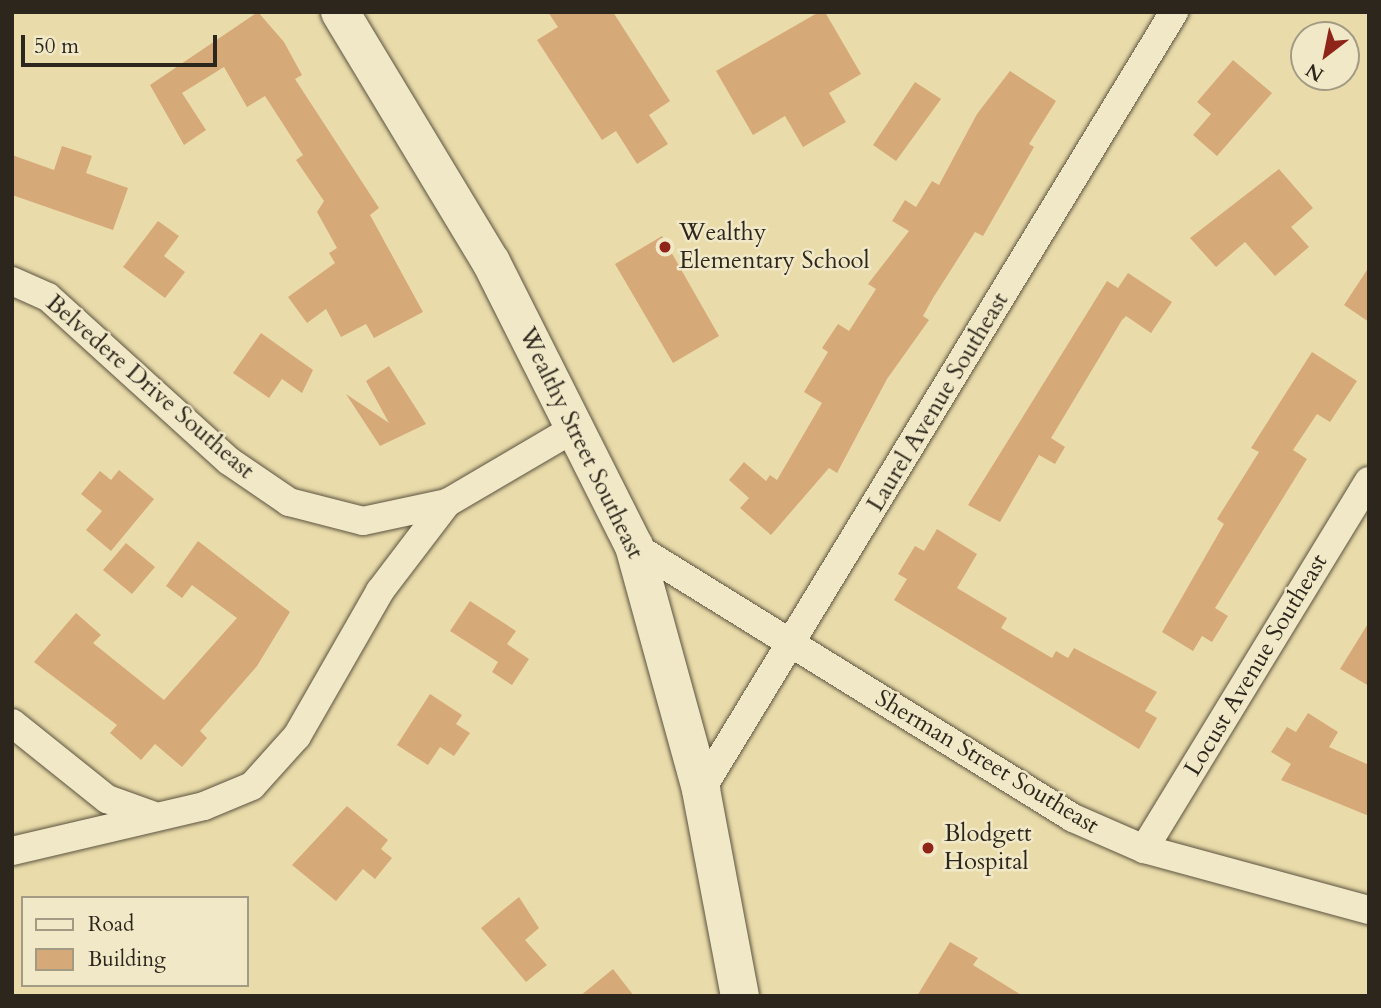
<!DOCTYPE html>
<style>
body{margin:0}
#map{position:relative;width:1381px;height:1008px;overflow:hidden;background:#eadcaa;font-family:Cardo,serif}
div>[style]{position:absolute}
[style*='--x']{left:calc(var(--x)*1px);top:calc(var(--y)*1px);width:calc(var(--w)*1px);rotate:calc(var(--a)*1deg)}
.building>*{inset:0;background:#d6a978}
.roads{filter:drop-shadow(0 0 2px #5c5440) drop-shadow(0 0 2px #5c5440)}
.minor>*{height:28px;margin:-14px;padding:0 14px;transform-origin:14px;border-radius:14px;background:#f1e8c8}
.secondary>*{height:38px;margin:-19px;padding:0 19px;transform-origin:19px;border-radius:19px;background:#f1e8c8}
.dots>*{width:19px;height:19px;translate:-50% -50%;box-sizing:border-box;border:4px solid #f1e8c8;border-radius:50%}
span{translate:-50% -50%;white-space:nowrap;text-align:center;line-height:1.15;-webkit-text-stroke:5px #f1e8c8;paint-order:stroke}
.poi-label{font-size:24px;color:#2d261c}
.left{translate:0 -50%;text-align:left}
.street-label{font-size:24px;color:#2d261c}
.frame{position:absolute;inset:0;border:14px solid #2d261c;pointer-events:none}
.legend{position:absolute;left:21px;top:896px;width:228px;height:91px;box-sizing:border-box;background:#f1e8c8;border:2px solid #a39a83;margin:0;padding:9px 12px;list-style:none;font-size:21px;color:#2d261c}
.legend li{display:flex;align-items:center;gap:14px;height:35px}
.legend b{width:35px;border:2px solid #a39a83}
.north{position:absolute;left:1290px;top:21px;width:70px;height:70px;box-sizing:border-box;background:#f1e8c8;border:2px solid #a39a83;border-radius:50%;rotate:212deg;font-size:19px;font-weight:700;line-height:28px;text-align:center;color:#2d261c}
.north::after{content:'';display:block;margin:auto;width:24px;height:32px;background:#8f2418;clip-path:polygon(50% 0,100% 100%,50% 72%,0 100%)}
.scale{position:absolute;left:21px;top:35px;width:196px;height:32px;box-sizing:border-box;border:4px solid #2d261c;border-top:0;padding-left:9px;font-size:21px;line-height:24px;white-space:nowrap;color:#2d261c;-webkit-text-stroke:5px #f1e8c8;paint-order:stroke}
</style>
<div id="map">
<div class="building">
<i style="clip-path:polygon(258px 12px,284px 42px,302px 75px,295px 79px,379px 208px,370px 215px,423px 312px,374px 338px,366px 324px,341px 337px,326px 309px,307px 323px,288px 297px,335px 263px,329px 253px,337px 248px,317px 212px,324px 201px,296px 160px,303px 155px,265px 96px,247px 107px,224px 67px,182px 93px,206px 130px,184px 145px,150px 85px)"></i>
<i style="clip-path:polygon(548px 12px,613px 12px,670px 101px,649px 115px,668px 144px,637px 164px,616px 131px,602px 140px,537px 40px,558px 27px)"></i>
<i style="clip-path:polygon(819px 12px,825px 12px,861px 74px,829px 93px,846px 122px,803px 147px,785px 116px,753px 135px,716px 71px)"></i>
<i style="clip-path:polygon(1233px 60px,1272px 93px,1217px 156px,1193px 135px,1211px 114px,1197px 102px)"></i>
<i style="clip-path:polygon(1010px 71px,1056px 101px,1029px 144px,1034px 147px,983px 236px,975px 232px,933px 298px,923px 316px,929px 320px,887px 379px,837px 473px,829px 468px,771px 535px,740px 508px,749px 498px,729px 480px,744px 462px,766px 481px,770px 475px,777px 480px,822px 403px,804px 392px,828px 352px,822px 348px,838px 324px,849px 331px,876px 289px,868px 284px,909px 231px,892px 221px,905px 200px,916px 207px,932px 181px,939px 185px,977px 114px)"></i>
<i style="clip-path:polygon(915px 82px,941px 99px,896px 161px,873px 145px)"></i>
<i style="clip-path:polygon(62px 146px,92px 156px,86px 173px,128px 188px,113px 230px,12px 195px,12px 155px,54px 170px)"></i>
<i style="clip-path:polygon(1279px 169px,1313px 208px,1291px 227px,1309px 247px,1275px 276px,1245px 242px,1216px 267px,1190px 238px)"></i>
<i style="clip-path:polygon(158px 221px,179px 236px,164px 256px,185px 272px,165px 298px,123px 267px)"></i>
<i style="clip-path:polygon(662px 236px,719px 336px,673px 363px,615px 264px)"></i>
<i style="clip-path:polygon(1369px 267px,1369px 322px,1344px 305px)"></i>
<i style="clip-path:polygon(1128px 273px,1172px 302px,1151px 333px,1126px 316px,1122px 320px,1051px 438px,1065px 447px,1055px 464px,1039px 455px,1000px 522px,968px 505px,1107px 281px,1118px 288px)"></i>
<i style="clip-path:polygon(261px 333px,313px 370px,302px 393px,282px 379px,269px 398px,233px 373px)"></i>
<i style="clip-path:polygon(1312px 352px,1357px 381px,1330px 422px,1317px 414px,1293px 450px,1307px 459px,1215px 608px,1228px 616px,1212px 642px,1202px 636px,1193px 651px,1162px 632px,1224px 524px,1217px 519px,1259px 452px,1251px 448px)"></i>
<i style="clip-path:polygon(389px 366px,426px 424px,380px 446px,346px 394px,389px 423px,366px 381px)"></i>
<i style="clip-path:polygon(119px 470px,154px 499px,111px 551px,86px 530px,102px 511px,81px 494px,100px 471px,111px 480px)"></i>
<i style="clip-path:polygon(937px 529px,977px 554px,957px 588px,1007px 618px,1001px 628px,1052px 658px,1056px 651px,1068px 658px,1074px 648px,1157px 692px,1145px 711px,1157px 718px,1139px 749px,894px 600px,907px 579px,898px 574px,915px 546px,924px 551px)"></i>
<i style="clip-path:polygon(198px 541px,290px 612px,257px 666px,200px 731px,207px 738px,182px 767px,155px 744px,141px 760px,110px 733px,117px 725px,34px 662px,76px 613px,101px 635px,93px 643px,164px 700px,237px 618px,192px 585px,182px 598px,166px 586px)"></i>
<i style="clip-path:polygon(126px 543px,155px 567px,132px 594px,103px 570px)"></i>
<i style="clip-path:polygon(470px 601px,516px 631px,507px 644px,529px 659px,512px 685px,492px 672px,498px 662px,450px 631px)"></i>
<i style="clip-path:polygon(1369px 622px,1369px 686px,1340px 669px)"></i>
<i style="clip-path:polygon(430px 694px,462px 715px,456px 724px,470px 733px,454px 756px,440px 747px,428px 765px,397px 745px)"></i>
<i style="clip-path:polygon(1308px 713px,1338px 732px,1329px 747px,1369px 765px,1369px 816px,1281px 780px,1291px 764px,1271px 752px,1287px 727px,1296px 732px)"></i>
<i style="clip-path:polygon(347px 806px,388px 840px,381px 849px,392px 858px,375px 879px,363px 869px,336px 901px,292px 865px)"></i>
<i style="clip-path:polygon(519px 897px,539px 928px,525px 940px,547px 965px,526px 982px,481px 928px)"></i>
<i style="clip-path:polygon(950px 942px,978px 958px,973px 965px,1023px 996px,917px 996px)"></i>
<i style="clip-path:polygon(613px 969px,634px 996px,580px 996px)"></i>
</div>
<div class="roads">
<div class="minor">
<i style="--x:12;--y:281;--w:39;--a:24"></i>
<i style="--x:48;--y:297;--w:244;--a:42.2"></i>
<i style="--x:229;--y:461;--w:73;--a:34.3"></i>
<i style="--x:289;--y:502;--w:76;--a:14.4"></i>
<i style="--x:363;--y:521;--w:86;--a:-12.1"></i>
<i style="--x:447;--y:503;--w:152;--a:-30.4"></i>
<i style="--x:634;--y:546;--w:516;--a:31.78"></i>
<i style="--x:1073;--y:818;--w:77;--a:23.6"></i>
<i style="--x:1144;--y:849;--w:233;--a:15.2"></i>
<i style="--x:12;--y:723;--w:122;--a:38.7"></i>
<i style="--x:107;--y:799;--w:48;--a:19.6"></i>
<i style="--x:701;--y:790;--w:911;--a:-58.7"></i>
<i style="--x:1144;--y:849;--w:431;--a:-58.6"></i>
<i style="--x:12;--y:851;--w:197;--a:-13.2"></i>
<i style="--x:204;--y:806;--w:52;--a:-22.6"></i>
<i style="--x:252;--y:786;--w:67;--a:-48"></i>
<i style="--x:297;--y:736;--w:167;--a:-60.2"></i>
<i style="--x:380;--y:591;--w:111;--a:-52.7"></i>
</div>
<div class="secondary">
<i style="--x:340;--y:12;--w:292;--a:58.9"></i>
<i style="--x:491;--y:262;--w:318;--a:63.3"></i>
<i style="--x:634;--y:546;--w:253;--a:74.6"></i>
<i style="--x:701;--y:790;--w:210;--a:79.3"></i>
</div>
</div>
<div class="dots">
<i style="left:665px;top:247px;background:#8f2418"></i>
<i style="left:928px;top:848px;background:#8f2418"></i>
</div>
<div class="poi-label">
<span class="left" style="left:679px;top:247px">Wealthy<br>Elementary School</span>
<span class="left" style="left:944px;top:848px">Blodgett<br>Hospital</span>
</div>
<div class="street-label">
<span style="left:150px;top:387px;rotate:41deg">Belvedere Drive Southeast</span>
<span style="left:938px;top:402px;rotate:-59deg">Laurel Avenue Southeast</span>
<span style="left:581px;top:443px;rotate:64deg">Wealthy Street Southeast</span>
<span style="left:1256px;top:665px;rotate:-59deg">Locust Avenue Southeast</span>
<span style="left:987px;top:762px;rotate:31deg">Sherman Street Southeast</span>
</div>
<div class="frame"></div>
<ul class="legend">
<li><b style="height:9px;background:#f1e8c8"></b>Road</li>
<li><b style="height:19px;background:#d6a978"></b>Building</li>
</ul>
<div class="north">N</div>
<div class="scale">50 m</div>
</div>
